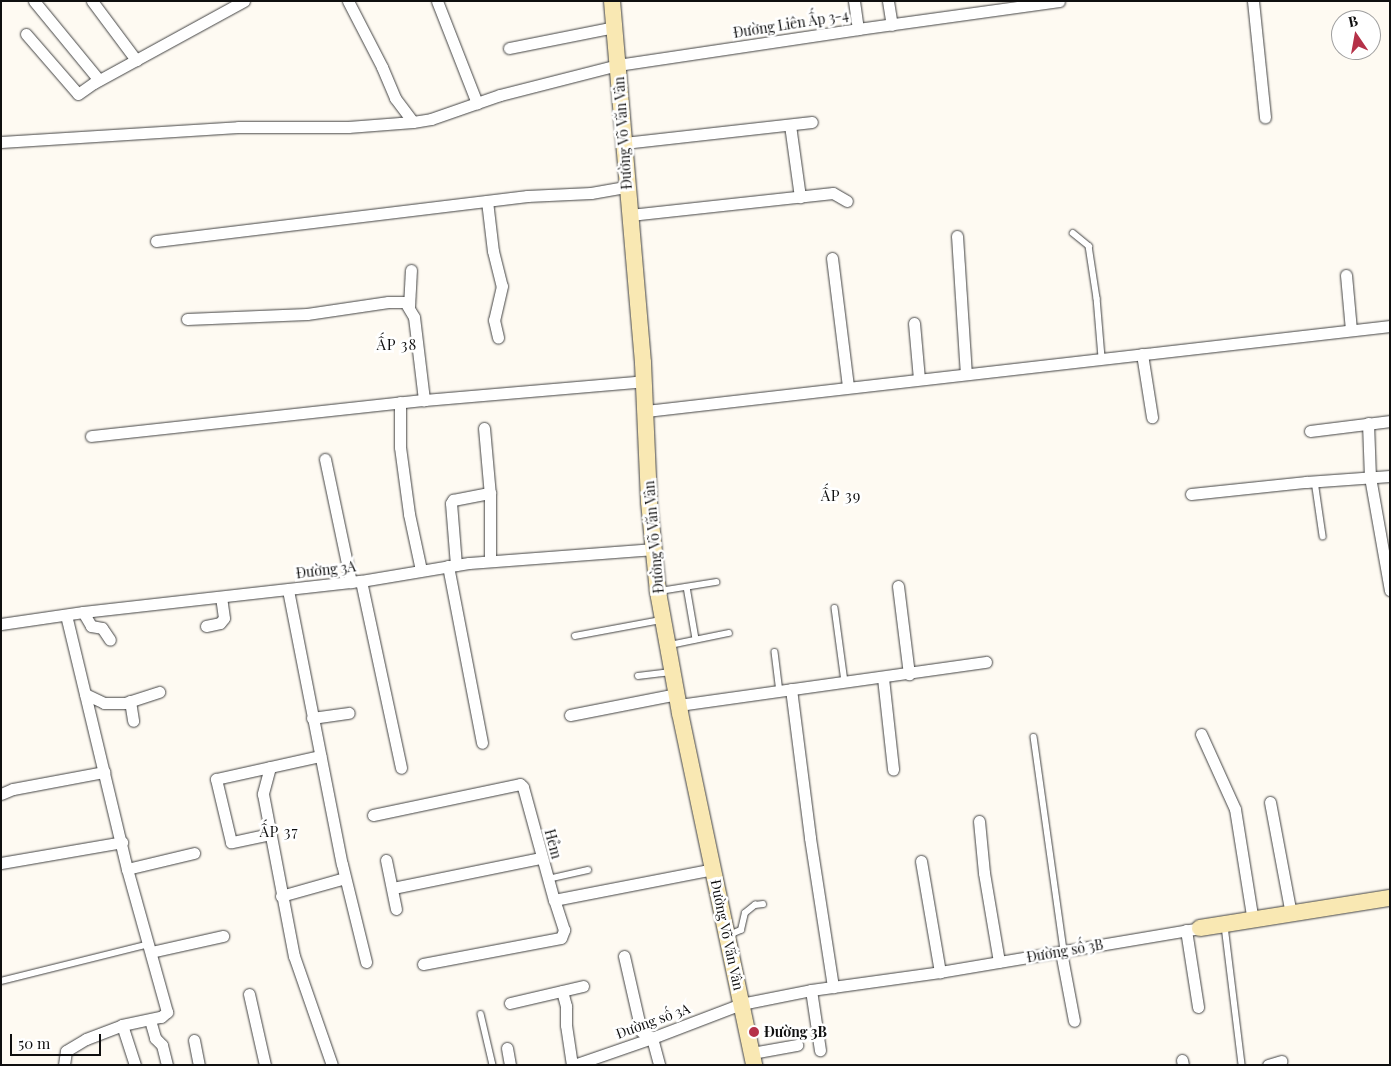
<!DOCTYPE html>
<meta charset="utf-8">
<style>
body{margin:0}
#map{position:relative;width:1391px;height:1066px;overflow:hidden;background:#fefaf2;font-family:"Playfair Display",serif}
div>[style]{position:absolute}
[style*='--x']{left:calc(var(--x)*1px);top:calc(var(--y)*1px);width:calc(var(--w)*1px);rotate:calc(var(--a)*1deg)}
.roads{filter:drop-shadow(0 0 1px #424242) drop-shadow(0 0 1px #424242)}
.lane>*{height:5.5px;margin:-2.75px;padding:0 2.75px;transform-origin:2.75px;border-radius:2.75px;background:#fff}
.street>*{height:11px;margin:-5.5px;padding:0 5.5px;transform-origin:5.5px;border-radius:5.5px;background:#fff}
.secondary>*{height:16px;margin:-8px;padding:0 8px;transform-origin:8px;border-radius:8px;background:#f9e8b3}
.dots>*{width:14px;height:14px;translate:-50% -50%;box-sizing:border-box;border:2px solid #fff;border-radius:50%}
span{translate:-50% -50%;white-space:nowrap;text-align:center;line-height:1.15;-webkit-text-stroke:5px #fff;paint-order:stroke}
.street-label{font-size:14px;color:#0f0f0f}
.poi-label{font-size:14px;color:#0f0f0f;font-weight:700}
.left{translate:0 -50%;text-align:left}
.neighbourhood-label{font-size:15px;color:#0f0f0f;letter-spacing:1px}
.frame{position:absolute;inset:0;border:2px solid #0f0f0f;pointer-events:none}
.north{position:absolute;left:1331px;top:10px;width:50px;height:50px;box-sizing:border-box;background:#fff;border:1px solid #9f9f9f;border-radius:50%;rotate:348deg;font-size:14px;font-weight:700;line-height:20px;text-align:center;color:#0f0f0f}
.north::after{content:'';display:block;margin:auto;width:18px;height:22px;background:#b53148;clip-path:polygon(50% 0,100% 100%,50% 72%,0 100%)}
.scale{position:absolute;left:10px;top:1034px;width:91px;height:22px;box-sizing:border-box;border:2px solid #0f0f0f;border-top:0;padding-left:6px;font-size:15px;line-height:18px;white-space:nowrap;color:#0f0f0f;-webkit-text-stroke:4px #fff;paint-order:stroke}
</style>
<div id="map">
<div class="roads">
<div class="lane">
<i style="--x:1073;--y:233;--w:21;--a:39"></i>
<i style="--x:1089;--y:246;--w:53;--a:81.3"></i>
<i style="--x:1097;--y:298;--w:60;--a:85.2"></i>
<i style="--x:1315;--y:481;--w:56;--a:81.7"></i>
<i style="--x:687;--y:587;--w:53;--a:80.2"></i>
<i style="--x:660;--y:591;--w:57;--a:-9.1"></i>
<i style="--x:835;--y:608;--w:75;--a:82.3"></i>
<i style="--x:575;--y:636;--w:87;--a:-10.5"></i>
<i style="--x:670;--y:645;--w:60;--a:-11.5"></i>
<i style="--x:775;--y:652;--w:39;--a:83"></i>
<i style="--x:638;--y:676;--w:33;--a:-7"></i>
<i style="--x:1034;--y:737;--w:216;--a:82"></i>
<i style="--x:548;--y:879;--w:41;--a:-12.7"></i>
<i style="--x:1225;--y:926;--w:140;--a:83"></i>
<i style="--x:729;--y:935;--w:13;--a:-23"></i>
<i style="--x:741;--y:930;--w:17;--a:-77"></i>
<i style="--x:745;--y:913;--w:13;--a:-39"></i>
<i style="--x:755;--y:905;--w:8;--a:-7"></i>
<i style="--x:1;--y:981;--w:153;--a:-14"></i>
<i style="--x:481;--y:1014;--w:52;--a:76.8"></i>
</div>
<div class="street">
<i style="--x:34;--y:1;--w:102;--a:50.6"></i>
<i style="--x:92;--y:1;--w:74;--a:53.3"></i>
<i style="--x:348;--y:1;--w:74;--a:62.7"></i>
<i style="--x:382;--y:67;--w:34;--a:67"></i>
<i style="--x:395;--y:98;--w:30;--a:53"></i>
<i style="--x:437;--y:1;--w:110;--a:68.6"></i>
<i style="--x:854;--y:1;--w:28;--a:82"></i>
<i style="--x:888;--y:1;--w:24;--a:81"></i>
<i style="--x:1253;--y:1;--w:117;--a:84.1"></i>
<i style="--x:26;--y:34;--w:79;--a:49.1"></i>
<i style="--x:78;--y:94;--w:19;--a:-35"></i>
<i style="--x:94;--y:83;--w:171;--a:-28.7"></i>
<i style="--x:509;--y:48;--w:108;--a:-11.2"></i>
<i style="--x:790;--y:125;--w:73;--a:82.1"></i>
<i style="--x:1;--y:142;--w:237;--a:-3.6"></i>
<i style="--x:238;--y:127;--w:110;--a:0"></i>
<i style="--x:348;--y:127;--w:65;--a:-4.4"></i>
<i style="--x:413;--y:122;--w:18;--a:-9"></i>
<i style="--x:431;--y:119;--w:73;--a:-19.2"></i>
<i style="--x:500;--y:95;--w:122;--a:-14.3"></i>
<i style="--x:618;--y:65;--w:243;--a:-8.5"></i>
<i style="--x:858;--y:29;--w:203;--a:-7.9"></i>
<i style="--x:624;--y:143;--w:189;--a:-6.4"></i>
<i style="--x:487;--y:201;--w:50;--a:83.2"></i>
<i style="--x:493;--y:251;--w:36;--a:76"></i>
<i style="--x:502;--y:286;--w:35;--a:103"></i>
<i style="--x:494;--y:320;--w:18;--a:77"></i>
<i style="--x:630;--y:215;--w:204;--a:-6.2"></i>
<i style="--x:833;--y:193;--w:16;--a:30"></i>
<i style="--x:957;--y:236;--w:138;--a:86.3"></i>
<i style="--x:156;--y:241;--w:374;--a:-6.9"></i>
<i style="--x:527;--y:196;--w:64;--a:-2.7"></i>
<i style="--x:591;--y:193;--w:36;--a:-10"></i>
<i style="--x:832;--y:258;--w:130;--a:82.9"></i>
<i style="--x:1346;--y:275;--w:55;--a:84.8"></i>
<i style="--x:409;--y:307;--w:37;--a:-87"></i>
<i style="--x:187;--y:319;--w:120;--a:-2.4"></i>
<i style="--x:307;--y:314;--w:82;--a:-8.4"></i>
<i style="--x:388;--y:302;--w:17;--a:0"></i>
<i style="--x:405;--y:302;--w:17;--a:59"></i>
<i style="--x:414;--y:317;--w:84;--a:83.1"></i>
<i style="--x:914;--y:323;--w:56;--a:84.9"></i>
<i style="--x:1142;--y:354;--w:64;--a:81"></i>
<i style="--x:400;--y:402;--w:45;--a:90"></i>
<i style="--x:400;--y:447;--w:68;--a:82.3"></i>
<i style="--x:409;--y:514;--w:57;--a:77.9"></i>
<i style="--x:646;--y:411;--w:749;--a:-6.52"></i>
<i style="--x:1368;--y:423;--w:54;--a:87.9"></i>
<i style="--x:1370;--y:477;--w:115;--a:80"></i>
<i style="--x:484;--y:428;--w:67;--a:84.9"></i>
<i style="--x:490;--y:495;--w:66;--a:90"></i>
<i style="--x:1310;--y:431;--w:81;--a:-7.1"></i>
<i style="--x:91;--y:436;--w:335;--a:-6.2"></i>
<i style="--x:424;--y:400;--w:221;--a:-4.9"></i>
<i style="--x:325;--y:459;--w:126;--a:78.1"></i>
<i style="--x:1191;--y:494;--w:116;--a:-6"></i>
<i style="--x:1306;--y:482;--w:84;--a:-4.1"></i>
<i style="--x:456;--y:565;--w:62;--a:-94.6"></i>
<i style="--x:451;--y:503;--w:4;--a:-56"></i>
<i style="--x:453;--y:500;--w:38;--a:-11"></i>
<i style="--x:448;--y:566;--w:180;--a:79.1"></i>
<i style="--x:361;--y:581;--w:191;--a:77.9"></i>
<i style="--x:898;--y:586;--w:89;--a:82.9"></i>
<i style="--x:288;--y:590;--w:279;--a:78.9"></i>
<i style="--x:342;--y:864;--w:101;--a:76.2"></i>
<i style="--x:83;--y:612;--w:16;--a:60"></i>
<i style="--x:91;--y:626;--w:11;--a:10"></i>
<i style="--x:102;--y:628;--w:14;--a:56"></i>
<i style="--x:1;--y:624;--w:83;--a:-8.3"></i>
<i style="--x:83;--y:612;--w:280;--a:-6.4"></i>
<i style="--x:361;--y:581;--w:109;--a:-9.5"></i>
<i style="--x:469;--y:563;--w:186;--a:-4.3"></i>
<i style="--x:206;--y:626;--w:14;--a:-12"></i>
<i style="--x:220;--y:623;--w:6;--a:-51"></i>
<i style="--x:224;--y:618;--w:21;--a:-98"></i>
<i style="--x:883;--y:678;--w:92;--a:83.7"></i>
<i style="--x:791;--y:689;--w:150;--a:82.7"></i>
<i style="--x:810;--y:838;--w:151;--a:81.2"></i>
<i style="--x:85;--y:694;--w:21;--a:25"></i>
<i style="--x:104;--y:703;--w:21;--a:0"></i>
<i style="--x:125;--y:703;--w:36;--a:-18"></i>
<i style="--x:130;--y:701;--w:20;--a:81"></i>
<i style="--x:679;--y:705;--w:310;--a:-8"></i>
<i style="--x:570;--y:715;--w:109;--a:-11.1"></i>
<i style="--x:312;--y:718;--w:37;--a:-8"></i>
<i style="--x:1201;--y:734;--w:82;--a:65.6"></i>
<i style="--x:1235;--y:809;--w:113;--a:80.9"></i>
<i style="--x:270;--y:767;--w:28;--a:105"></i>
<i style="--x:263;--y:794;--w:165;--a:79.2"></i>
<i style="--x:294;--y:956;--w:115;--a:70.8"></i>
<i style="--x:1;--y:794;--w:13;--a:-23"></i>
<i style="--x:13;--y:789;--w:93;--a:-10.6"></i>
<i style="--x:1270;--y:802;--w:114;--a:79.4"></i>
<i style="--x:373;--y:815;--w:150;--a:-11.9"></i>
<i style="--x:520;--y:784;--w:4;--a:45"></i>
<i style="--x:523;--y:787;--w:117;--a:74.7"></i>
<i style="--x:554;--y:900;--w:162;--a:-11"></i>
<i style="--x:979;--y:821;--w:52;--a:84.5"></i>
<i style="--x:984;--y:873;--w:90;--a:80.4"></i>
<i style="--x:270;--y:834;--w:40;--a:168"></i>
<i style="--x:231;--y:842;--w:65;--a:-103.4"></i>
<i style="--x:216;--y:779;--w:107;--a:-12.5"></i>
<i style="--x:386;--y:860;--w:50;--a:78.5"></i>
<i style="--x:921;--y:861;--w:113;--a:80.3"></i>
<i style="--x:1;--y:863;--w:123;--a:-9.8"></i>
<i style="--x:127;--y:869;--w:69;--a:-13.4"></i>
<i style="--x:393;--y:888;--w:151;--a:-11.5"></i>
<i style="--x:281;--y:896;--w:66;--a:-15.7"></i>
<i style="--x:1186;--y:930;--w:78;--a:81.1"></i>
<i style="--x:151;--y:952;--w:74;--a:-12.5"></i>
<i style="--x:1061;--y:952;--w:70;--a:79.3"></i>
<i style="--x:624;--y:956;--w:77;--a:77.2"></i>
<i style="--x:641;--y:1031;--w:13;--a:32"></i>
<i style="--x:652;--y:1038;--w:28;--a:75"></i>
<i style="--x:423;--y:964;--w:140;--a:-10.7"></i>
<i style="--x:561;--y:938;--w:9;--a:-69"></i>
<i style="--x:564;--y:930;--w:32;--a:-108"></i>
<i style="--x:811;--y:990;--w:61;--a:81.5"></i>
<i style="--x:562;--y:991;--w:16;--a:75"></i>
<i style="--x:566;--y:1006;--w:19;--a:90"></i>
<i style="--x:566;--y:1025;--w:40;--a:81.5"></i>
<i style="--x:249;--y:994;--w:73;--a:77.3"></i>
<i style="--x:510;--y:1003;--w:75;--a:-13.1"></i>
<i style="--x:150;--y:1020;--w:19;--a:74"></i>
<i style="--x:155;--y:1038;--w:10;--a:45"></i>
<i style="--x:162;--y:1045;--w:21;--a:76"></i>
<i style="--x:122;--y:1025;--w:42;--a:72"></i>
<i style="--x:194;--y:1040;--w:25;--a:79"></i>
<i style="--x:507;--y:1048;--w:17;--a:80"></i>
<i style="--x:752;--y:1053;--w:46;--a:-10.1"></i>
<i style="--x:1182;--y:1060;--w:5;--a:79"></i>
<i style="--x:64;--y:1065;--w:14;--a:-82"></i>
<i style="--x:66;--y:1051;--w:23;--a:-31"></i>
<i style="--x:86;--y:1039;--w:39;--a:-21"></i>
<i style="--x:122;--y:1025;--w:40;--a:-12"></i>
<i style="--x:161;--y:1017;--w:8;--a:-40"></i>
<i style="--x:167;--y:1012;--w:148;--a:-105.6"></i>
<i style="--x:127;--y:869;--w:261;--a:-103.5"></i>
<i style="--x:574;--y:1065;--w:83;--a:-19.1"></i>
<i style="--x:652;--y:1038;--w:95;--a:-20.9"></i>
<i style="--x:741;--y:1004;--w:71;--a:-11.3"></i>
<i style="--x:811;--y:990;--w:130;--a:-7.9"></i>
<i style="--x:940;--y:972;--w:264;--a:-9.6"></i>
<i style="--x:1268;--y:1065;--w:14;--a:-17"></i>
</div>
<div class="secondary">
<i style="--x:612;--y:1;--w:363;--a:85.1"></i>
<i style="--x:643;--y:363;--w:139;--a:87.5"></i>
<i style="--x:649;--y:502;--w:90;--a:84.3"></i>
<i style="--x:658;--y:592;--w:123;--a:79.7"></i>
<i style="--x:680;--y:713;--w:360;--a:78.1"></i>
<i style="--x:1200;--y:928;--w:192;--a:-9"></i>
</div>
</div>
<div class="dots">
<i style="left:754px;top:1032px;background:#b53148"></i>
</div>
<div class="street-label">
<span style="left:791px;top:24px;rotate:-9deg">Đường Liên Ấp 3-4</span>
<span style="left:623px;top:133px;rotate:-94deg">Đường Võ Văn Vân</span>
<span style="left:654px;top:537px;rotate:-95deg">Đường Võ Văn Vân</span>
<span style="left:326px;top:570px;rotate:-7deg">Đường 3A</span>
<span style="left:553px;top:844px;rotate:75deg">Hẻm</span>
<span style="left:727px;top:935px;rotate:78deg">Đường Võ Văn Vân</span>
<span style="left:1065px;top:951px;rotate:-10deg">Đường số 3B</span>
<span style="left:653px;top:1021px;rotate:-20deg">Đường số 3A</span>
</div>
<div class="poi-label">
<span class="left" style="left:764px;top:1032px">Đường 3B</span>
</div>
<div class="neighbourhood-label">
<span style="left:397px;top:345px">ẤP 38</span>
<span style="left:841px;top:496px">ẤP 39</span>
<span style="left:279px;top:832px">ẤP 37</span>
</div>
<div class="frame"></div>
<div class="north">B</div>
<div class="scale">50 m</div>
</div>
